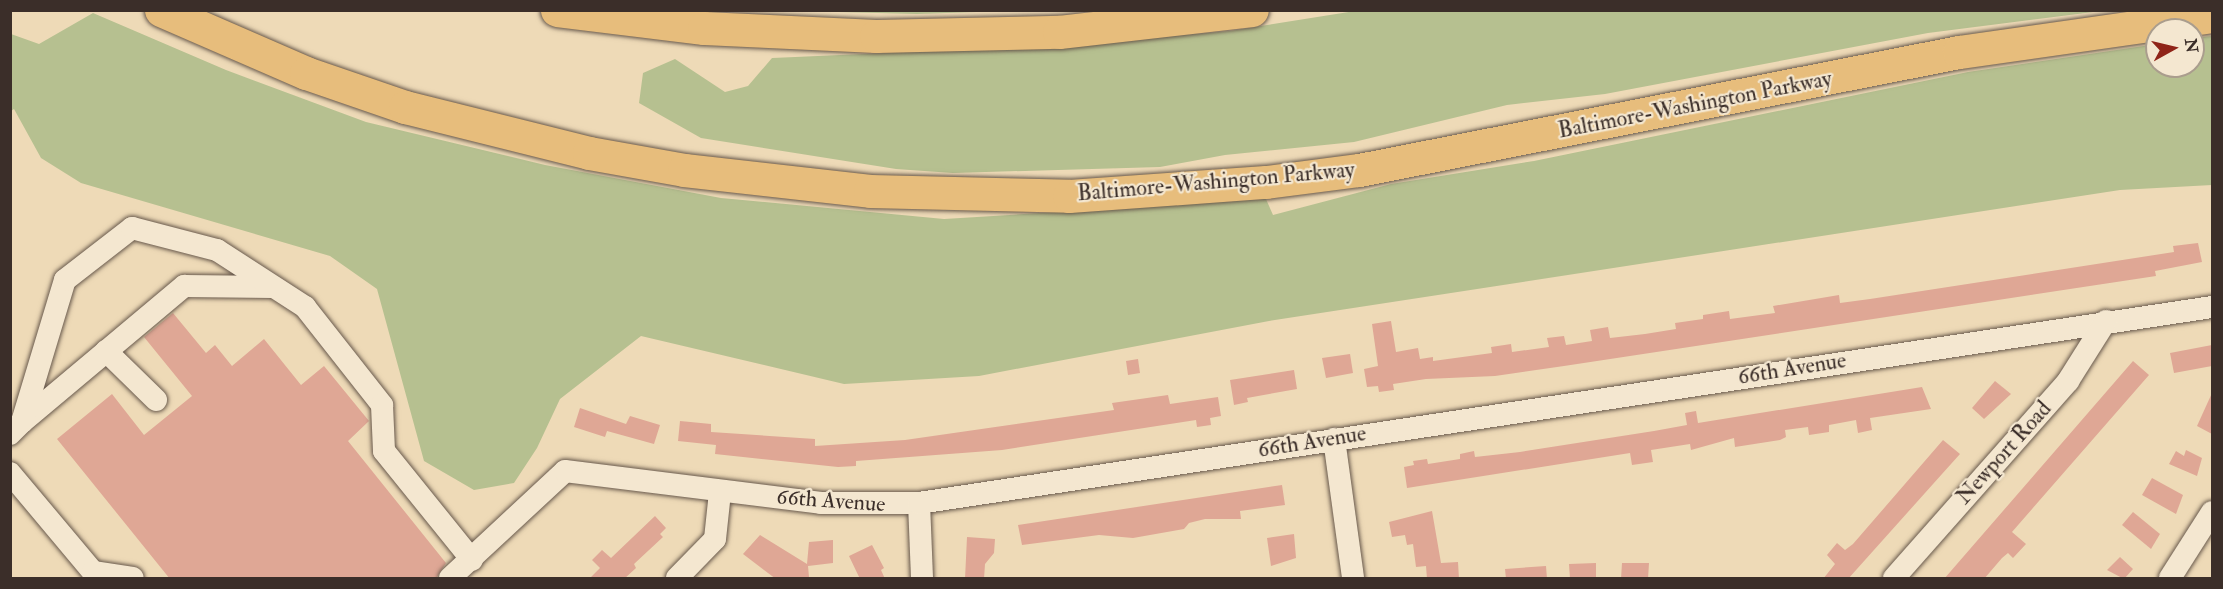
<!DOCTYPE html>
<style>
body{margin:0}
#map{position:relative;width:2223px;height:589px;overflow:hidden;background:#eedab7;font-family:"IM FELL Double Pica",serif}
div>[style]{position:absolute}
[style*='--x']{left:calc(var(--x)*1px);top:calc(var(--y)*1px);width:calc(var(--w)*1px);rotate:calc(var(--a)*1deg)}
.green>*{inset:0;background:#b6c090}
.building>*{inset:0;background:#dfa795}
.roads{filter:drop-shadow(0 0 2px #68594c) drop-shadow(0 0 2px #68594c)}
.minor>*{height:22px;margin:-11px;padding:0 11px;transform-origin:11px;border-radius:11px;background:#f4e7d0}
.highway>*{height:33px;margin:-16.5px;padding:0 16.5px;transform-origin:16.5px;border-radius:16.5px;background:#e7bd7c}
span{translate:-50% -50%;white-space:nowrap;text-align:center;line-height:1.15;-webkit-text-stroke:4.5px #f4e7d0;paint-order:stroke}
.street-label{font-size:22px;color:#3b2e29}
.frame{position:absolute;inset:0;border:12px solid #3b2e29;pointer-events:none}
.north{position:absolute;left:2145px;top:18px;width:60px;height:60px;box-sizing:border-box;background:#f4e7d0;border:2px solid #aa9d8d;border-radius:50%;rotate:82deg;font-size:16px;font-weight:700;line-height:24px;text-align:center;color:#3b2e29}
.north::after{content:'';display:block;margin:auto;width:21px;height:27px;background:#8f2418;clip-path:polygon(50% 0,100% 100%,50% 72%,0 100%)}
</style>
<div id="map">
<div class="green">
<i style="clip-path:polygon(799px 11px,799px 10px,1006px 11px,917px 14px)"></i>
<i style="clip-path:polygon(1355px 11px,2101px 11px,1928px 33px,1605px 94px,1507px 105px,1354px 142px,1225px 155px,1160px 167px,953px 173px,896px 169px,701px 138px,639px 103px,643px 73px,675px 59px,725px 92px,748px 86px,772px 58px,1069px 45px,1230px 31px)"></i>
<i style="clip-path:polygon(93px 13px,226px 70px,366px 122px,545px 165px,721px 198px,944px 219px,1266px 199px,1273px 215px,1391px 184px,1534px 161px,1968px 72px,2157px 44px,2157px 66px,2193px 66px,2193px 38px,2212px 36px,2212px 185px,2120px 190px,1269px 321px,979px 376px,844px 384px,641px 336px,560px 399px,537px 448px,514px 483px,474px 490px,424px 461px,377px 289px,330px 256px,81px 183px,41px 158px,14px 109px,11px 111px,11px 34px,39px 44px)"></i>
</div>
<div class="building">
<i style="clip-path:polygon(2198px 243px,2202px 262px,2155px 271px,2156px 276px,1564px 366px,1495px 376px,1426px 379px,1393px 384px,1394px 390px,1379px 392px,1378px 386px,1367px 387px,1364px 369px,1378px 366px,1372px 324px,1391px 321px,1396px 352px,1418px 348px,1420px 359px,1433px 357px,1433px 361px,1492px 353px,1491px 347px,1511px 344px,1512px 352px,1549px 347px,1547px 338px,1564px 336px,1566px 345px,1592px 341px,1590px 330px,1608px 327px,1610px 338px,1645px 334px,1676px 329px,1675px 323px,1703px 319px,1703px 315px,1729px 311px,1730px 319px,1775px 313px,1773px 306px,1839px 295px,1840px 303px,1870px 299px,2174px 252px,2173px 246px)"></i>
<i style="clip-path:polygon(173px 313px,206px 353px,215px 345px,232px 366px,264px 339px,301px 385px,324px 366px,369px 421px,348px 441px,446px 563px,437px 577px,170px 579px,57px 439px,112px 394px,144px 435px,192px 396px,144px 337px)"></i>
<i style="clip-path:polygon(2212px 345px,2212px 366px,2174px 373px,2170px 353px)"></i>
<i style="clip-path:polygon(1350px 354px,1353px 373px,1326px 378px,1322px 358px)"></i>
<i style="clip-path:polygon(1138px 359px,1140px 373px,1128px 375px,1126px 361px)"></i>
<i style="clip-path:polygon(2133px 361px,2149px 375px,2012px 532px,2026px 544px,2013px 558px,2008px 553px,2002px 558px,1984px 579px,1944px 579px)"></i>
<i style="clip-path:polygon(1294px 370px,1297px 389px,1247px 398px,1248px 402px,1234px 405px,1230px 380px)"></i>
<i style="clip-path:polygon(1995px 381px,2011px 394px,1984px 419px,1972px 408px)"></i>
<i style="clip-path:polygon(1922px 387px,1931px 409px,1870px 418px,1872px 430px,1858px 433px,1856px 420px,1829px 425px,1829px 432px,1809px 435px,1808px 427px,1785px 430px,1786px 437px,1780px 440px,1735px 447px,1734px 438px,1691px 450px,1690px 444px,1651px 450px,1653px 462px,1632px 465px,1630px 453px,1407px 488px,1404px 467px,1414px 465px,1413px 461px,1427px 459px,1428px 464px,1460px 459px,1460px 454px,1474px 451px,1475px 457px,1520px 452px,1654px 431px,1687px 425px,1685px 413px,1696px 411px,1698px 423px)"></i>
<i style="clip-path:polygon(2212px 393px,2212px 434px,2197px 426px)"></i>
<i style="clip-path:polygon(1168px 395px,1170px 404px,1218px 397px,1221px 416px,1210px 418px,1211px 425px,1197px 427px,1196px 420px,1002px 450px,856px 461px,856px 466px,838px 467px,715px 454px,716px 445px,678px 441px,680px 421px,711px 424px,711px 432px,815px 439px,815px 446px,905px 440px,1114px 410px,1112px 403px)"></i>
<i style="clip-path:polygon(580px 408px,626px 424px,630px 416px,660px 425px,654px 444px,607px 431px,605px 437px,574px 427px)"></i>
<i style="clip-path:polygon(1943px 440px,1960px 454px,1942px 474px,1848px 579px,1823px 579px,1835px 564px,1827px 555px,1837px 543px,1845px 550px,1853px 544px)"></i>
<i style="clip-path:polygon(2186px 450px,2202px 458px,2197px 476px,2169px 464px,2176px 451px,2184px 456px)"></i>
<i style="clip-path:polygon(2152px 478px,2183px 495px,2176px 514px,2142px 495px)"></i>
<i style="clip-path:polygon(1282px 485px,1285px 505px,1240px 511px,1241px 519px,1205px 519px,1189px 523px,1184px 529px,1133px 538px,1099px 535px,1022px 545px,1018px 525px)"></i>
<i style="clip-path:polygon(1432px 511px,1441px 563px,1458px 562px,1459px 579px,1427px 579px,1426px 566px,1416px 567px,1413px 544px,1407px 545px,1405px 535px,1392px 537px,1389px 522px)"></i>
<i style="clip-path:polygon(2133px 512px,2160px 534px,2151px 549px,2122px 525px)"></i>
<i style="clip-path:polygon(655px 516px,666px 528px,660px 534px,663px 537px,634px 564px,636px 568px,624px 579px,589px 579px,600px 568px,592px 560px,602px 550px,611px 558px)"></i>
<i style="clip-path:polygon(1294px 534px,1296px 558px,1271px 566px,1267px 538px)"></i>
<i style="clip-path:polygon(760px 535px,807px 564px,809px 542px,833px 540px,833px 563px,808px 566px,809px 577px,776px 579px,743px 554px)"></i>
<i style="clip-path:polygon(967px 537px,995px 539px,994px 553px,985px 564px,984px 579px,965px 579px)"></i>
<i style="clip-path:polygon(872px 545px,884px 568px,881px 570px,885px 579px,860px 579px,849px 556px)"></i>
<i style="clip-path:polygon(2120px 557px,2133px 569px,2124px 579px,2107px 570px)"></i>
<i style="clip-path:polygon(1596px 563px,1596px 579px,1570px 579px,1569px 564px)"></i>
<i style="clip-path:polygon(1622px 563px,1649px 563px,1648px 579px,1621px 579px)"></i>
<i style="clip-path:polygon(1546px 566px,1547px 579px,1506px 579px,1505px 569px)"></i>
</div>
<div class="roads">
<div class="minor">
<i style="--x:106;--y:351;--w:70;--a:44.4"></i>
<i style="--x:22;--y:422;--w:212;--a:-40"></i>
<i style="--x:184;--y:286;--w:89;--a:0.6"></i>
<i style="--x:10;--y:434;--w:17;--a:-45"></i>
<i style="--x:22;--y:422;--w:148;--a:-73.2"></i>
<i style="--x:65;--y:280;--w:85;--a:-37.8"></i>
<i style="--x:132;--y:228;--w:88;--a:14.5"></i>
<i style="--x:217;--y:250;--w:105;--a:32.9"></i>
<i style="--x:305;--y:307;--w:125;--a:51.8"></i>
<i style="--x:382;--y:405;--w:46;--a:87.5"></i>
<i style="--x:384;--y:451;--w:140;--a:51.1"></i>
<i style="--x:1334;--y:439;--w:140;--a:82.2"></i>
<i style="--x:10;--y:473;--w:129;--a:50"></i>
<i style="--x:93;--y:572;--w:40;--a:8.5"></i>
<i style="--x:919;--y:503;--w:75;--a:87.7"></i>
<i style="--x:450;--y:578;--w:157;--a:-42.9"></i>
<i style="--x:565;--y:471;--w:258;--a:7.1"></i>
<i style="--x:821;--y:503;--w:98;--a:0"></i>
<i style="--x:919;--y:503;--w:1308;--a:-8.62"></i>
<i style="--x:677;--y:578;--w:54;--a:-45.7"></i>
<i style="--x:715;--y:539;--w:47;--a:-83.9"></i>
<i style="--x:1894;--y:578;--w:263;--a:-48.5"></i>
<i style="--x:2068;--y:381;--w:71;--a:-57.7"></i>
<i style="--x:2170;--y:578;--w:78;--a:-57.5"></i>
</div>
<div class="highway">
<i style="--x:161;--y:10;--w:158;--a:23.5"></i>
<i style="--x:306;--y:73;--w:105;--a:19"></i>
<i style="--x:405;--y:107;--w:190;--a:14"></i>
<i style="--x:589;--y:153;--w:97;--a:10.1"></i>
<i style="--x:684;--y:170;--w:187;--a:6.4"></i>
<i style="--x:870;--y:191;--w:199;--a:1.4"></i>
<i style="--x:1069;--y:196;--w:197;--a:-4.1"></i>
<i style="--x:1266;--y:182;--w:94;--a:-7.4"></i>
<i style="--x:1359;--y:170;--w:611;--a:-11.13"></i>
<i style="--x:1959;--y:52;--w:256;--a:-8.1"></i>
<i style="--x:557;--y:10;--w:148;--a:7"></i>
<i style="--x:704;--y:28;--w:172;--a:2.7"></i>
<i style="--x:876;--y:36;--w:183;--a:-1.3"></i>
<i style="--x:1059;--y:32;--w:194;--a:-6.5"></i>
</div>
</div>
<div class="street-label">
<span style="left:1695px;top:105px;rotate:-11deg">Baltimore-Washington Parkway</span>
<span style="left:1216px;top:182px;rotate:-5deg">Baltimore-Washington Parkway</span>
<span style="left:1792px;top:369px;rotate:-9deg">66th Avenue</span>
<span style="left:1312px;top:442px;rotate:-9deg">66th Avenue</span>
<span style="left:2004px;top:453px;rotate:-48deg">Newport Road</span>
<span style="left:831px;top:501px;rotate:4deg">66th Avenue</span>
</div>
<div class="frame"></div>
<div class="north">N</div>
</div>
